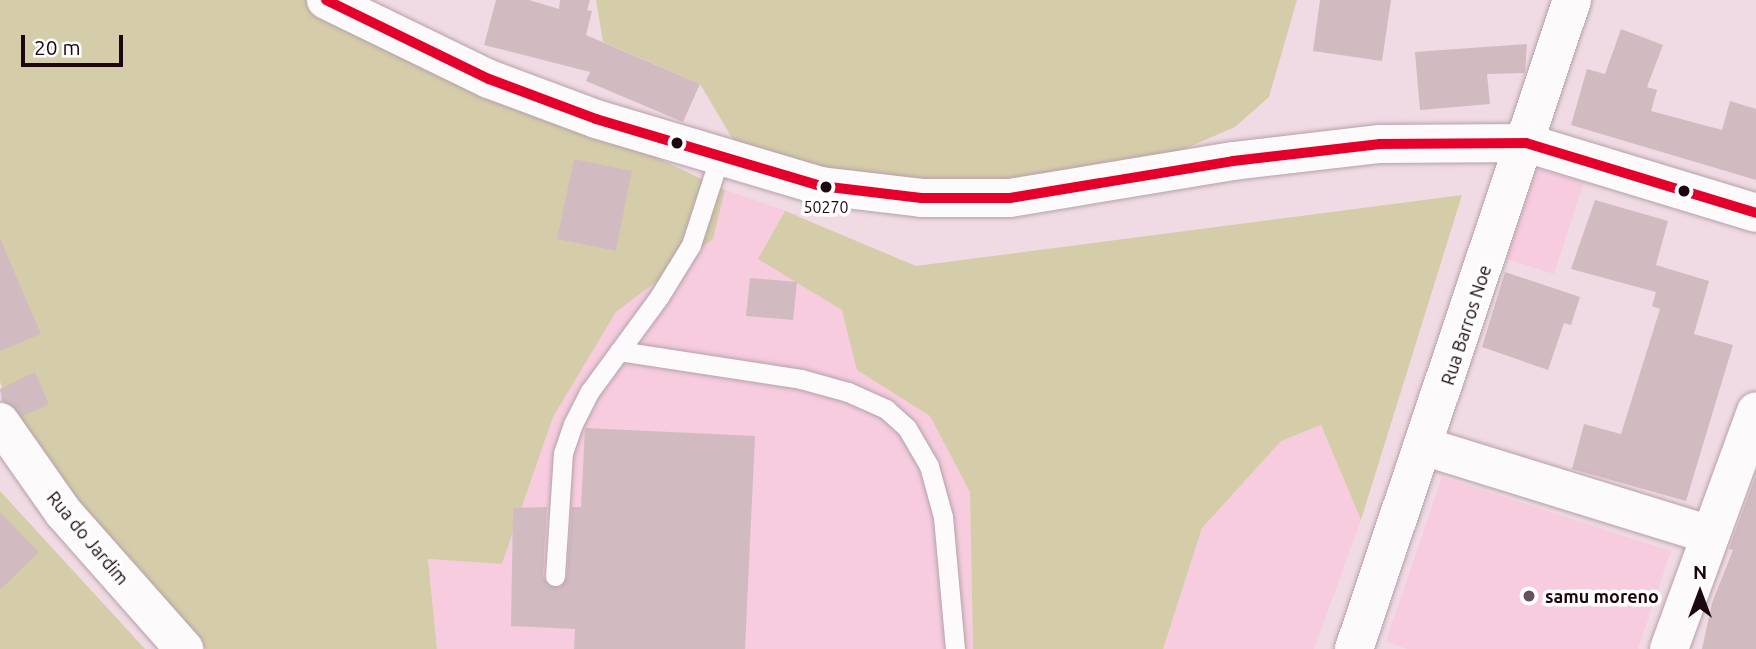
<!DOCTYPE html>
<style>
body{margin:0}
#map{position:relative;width:1756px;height:649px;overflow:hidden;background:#f0dbe4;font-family:Ubuntu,sans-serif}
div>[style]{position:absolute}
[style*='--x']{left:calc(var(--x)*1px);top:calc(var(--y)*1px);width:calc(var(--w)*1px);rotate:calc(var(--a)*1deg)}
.built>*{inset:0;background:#f6ccde}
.green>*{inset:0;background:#d5cda9}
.building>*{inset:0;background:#d1bbc1}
.roads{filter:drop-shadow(0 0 2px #b5a1aa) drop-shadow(0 0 2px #b5a1aa)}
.service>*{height:19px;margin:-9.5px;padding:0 9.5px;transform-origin:9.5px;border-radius:9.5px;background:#fdfafb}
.minor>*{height:38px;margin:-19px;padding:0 19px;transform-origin:19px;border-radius:19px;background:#fdfafb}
.tertiary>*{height:38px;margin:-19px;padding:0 19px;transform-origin:19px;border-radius:19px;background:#fdfafb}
.bus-1>*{height:10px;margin:-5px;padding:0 5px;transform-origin:5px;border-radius:5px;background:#e4002b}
.dots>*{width:19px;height:19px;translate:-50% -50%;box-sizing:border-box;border:4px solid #fff;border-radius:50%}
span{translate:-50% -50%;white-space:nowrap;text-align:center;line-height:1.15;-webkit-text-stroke:7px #fff;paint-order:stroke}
.bus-label{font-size:16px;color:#1c0711}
.street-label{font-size:18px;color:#1c0711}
.poi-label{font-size:18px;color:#1c0711;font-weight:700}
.left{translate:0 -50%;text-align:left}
.north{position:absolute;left:1665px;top:558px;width:70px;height:70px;-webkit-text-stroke:5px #fff;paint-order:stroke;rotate:0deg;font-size:19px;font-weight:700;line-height:28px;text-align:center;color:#1c0711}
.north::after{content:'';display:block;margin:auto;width:24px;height:32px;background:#1c0711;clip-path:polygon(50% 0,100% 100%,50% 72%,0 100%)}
.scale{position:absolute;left:21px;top:35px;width:102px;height:32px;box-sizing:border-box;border:4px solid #1c0711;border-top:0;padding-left:9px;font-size:21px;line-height:24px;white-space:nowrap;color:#1c0711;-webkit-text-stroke:5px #fff;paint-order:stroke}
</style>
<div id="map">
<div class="built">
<i style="clip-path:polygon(1536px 168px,1584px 182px,1554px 274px,1504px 258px)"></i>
<i style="clip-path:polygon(725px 190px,798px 215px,850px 263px,938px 382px,970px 492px,973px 649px,437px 649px,428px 559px,502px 564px,553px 417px,616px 312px,713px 239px)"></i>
<i style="clip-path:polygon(1321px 425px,1361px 520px,1314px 649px,1163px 649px,1202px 528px,1281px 441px)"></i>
<i style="clip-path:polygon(1442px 477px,1671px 551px,1638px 649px,1407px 649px,1386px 641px)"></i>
</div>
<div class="green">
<i style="clip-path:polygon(0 0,325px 0,725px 190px,713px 239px,616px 312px,553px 417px,502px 564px,428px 559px,437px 649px,206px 649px,76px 507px,23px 436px,0 382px)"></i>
<i style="clip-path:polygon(596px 0,1297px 0,1269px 97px,1235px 127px,1168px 156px,1014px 181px,922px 189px,738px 148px,700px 84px,603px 42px)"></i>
<i style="clip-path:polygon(1462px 195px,1361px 520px,1321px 425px,1281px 441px,1202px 528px,1163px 649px,973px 649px,970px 492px,930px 416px,857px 370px,842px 310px,758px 259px,785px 211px,916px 266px)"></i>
<i style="clip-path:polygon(0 491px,145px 649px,0 649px)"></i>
</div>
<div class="building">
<i style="clip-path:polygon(496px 0,529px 0,559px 9px,560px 0,590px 0,587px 10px,592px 11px,586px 35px,700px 84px,683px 122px,586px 81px,590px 72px,484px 45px)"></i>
<i style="clip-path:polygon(1320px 0,1391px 0,1382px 61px,1313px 51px)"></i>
<i style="clip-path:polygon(1621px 29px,1663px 45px,1647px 87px,1657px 90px,1651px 111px,1722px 130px,1730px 101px,1756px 109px,1756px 180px,1571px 125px,1587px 69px,1605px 74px)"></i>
<i style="clip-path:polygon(1527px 44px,1525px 73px,1487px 74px,1490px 104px,1420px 110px,1415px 52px)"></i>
<i style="clip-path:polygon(574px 159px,632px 171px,616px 251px,557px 239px)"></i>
<i style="clip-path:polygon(1595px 200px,1668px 221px,1656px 265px,1709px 281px,1694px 334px,1733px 345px,1686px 501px,1572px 469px,1584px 424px,1621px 434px,1660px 309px,1652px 306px,1656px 292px,1571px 269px)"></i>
<i style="clip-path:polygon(0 238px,41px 334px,0 351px)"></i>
<i style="clip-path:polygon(1505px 272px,1580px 297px,1571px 325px,1564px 323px,1548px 370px,1482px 347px)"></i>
<i style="clip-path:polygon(750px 278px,797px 282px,793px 320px,746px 316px)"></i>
<i style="clip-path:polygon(35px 372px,49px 404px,23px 416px,2px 401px,0 389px)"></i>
<i style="clip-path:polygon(585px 428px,755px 436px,745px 649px,574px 649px,575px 629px,511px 626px,513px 508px,547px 507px,543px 576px,549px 586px,561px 587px,567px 577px,572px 507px,581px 507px)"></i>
<i style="clip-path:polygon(1756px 475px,1756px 649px,1702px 649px,1712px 603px,1733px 550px,1729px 549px)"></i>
<i style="clip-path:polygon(0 512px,39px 552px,0 590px)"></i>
</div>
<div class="roads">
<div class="service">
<i style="--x:619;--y:351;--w:184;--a:8.7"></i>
<i style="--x:801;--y:379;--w:49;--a:15.5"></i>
<i style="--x:848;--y:392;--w:42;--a:24.1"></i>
<i style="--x:886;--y:409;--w:28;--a:42"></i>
<i style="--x:907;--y:428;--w:44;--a:59.9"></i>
<i style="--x:929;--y:466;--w:53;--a:74.6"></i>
<i style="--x:943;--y:517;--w:133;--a:84.8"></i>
<i style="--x:555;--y:576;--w:123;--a:-86.3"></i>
<i style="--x:563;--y:453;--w:31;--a:-71"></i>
<i style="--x:573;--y:424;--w:37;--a:-63"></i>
<i style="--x:590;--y:391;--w:117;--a:-53.7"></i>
<i style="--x:659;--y:297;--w:61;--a:-58.4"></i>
<i style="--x:691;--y:245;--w:90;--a:-72"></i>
</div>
<div class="minor">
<i style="--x:0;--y:422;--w:110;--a:55"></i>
<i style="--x:63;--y:512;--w:183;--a:48.5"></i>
<i style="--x:1426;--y:447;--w:297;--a:17.2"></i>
<i style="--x:1354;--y:649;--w:685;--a:-71.43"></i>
<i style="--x:1669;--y:649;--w:253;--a:-69.9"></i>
</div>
<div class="tertiary">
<i style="--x:326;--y:0;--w:181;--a:25.9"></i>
<i style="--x:489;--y:79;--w:114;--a:20.5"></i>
<i style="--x:596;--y:119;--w:235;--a:16.6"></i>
<i style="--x:821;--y:186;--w:101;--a:6.8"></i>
<i style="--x:921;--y:198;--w:89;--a:0"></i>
<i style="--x:1010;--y:198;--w:226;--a:-9.4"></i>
<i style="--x:1233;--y:161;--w:148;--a:-6.6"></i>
<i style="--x:1380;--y:144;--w:146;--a:-0.4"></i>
<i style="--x:1526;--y:143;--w:240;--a:16.9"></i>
</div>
</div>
<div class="bus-1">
<i style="--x:326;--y:0;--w:181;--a:25.9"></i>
<i style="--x:489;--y:79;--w:114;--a:20.5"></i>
<i style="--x:596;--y:119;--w:235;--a:16.6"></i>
<i style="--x:821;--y:186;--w:101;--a:6.8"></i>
<i style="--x:921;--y:198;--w:89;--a:0"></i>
<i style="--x:1010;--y:198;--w:226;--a:-9.4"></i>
<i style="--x:1233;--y:161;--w:148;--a:-6.6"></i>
<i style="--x:1380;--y:144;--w:146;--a:-0.4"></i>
<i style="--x:1526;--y:143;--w:240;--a:16.9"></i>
</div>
<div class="dots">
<i style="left:677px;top:143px;background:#1c0711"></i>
<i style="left:826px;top:187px;background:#1c0711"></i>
<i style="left:1684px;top:191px;background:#1c0711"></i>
<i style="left:1529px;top:596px;background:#66515b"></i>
</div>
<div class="bus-label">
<span style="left:826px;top:207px">50270</span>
</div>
<div class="street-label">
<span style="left:1466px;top:325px;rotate:-72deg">Rua Barros Noe</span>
<span style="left:88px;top:538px;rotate:50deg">Rua do Jardim</span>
</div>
<div class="poi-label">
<span class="left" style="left:1545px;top:596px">samu moreno</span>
</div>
<div class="north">N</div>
<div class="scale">20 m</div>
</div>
